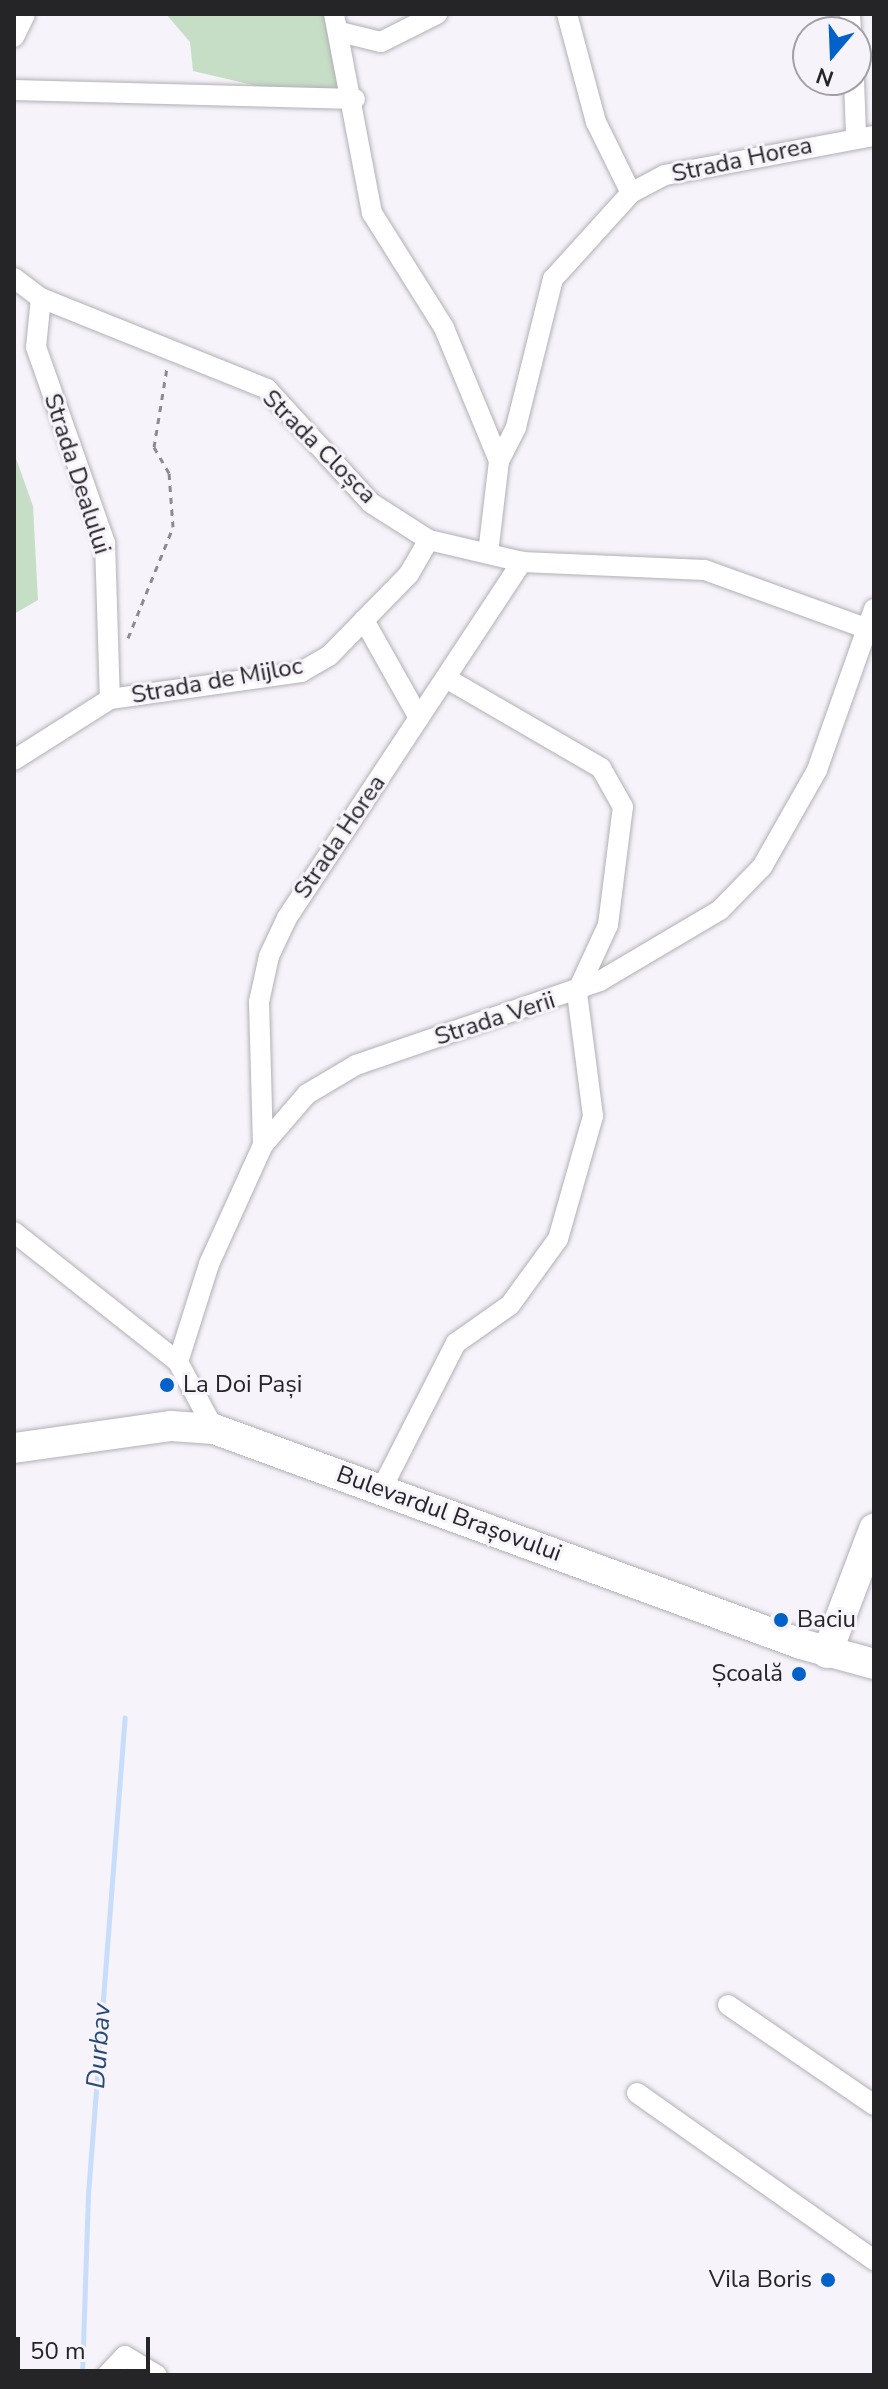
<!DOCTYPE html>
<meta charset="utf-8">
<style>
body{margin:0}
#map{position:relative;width:888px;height:2389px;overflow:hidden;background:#f6f3fa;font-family:"Nunito Sans",sans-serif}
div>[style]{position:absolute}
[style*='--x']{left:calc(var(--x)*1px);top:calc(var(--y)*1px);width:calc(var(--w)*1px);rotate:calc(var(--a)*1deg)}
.green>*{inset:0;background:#c6dec5}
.stream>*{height:5px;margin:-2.5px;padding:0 2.5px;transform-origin:2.5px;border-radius:2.5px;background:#c8ddf9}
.path>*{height:3px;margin-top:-1.5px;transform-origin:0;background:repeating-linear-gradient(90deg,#8d8b90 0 6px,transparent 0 12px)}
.roads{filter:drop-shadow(0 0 2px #b2afb6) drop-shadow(0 0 2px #b2afb6)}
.street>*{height:20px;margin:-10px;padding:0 10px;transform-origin:10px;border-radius:10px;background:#fff}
.secondary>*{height:30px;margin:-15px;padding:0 15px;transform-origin:15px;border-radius:15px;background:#fff}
.dots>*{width:22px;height:22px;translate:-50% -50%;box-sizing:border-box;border:4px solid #f6f3fa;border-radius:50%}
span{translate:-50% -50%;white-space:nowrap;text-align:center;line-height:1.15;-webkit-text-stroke:6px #f6f3fa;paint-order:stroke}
.street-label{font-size:24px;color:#252426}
.poi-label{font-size:24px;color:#252426}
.left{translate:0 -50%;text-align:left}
.right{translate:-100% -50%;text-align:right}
.water-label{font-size:26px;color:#264975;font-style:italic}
.frame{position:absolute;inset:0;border:16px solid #252426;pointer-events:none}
.north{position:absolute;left:792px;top:16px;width:80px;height:80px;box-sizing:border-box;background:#f6f3fa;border:2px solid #a2a0a5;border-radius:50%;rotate:199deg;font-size:22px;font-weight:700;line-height:32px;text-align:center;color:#252426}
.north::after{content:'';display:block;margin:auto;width:28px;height:36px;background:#0361ca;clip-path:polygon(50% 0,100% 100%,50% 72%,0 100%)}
.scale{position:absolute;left:16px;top:2337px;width:134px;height:36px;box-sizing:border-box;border:4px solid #252426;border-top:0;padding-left:10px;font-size:24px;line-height:28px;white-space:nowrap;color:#252426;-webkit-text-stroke:6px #f6f3fa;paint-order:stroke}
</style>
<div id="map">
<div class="green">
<i style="clip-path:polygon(166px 14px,324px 14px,341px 92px,282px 92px,193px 71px,190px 42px)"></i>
<i style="clip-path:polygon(14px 453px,33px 506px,38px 600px,14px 614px)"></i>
</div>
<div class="stream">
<i style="--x:82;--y:2375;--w:181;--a:-88.1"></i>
<i style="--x:88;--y:2194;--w:478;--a:-85.6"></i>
</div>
<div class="path">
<i style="--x:128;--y:638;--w:120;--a:-67.9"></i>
<i style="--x:173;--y:527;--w:54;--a:-94.2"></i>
<i style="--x:169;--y:473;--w:30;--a:-120"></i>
<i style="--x:154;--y:447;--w:80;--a:-80.7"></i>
</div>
<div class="roads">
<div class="street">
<i style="--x:334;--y:14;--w:203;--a:79.2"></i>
<i style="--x:372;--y:213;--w:136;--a:57.9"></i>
<i style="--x:444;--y:328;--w:144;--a:67.5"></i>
<i style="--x:499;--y:461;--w:93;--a:96.8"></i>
<i style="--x:567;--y:14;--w:112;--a:75"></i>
<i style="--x:596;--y:122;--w:79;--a:63.8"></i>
<i style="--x:850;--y:14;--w:18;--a:87"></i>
<i style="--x:340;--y:32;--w:42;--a:13.7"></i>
<i style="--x:381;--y:42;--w:63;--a:-26.6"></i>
<i style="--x:14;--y:37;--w:25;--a:-64"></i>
<i style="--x:854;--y:80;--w:55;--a:87.9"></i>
<i style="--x:14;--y:90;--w:341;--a:1.5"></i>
<i style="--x:14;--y:278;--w:34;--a:37"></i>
<i style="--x:41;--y:298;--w:244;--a:21.9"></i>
<i style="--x:267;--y:389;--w:154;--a:47.6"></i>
<i style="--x:371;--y:503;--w:69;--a:32.5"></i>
<i style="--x:429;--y:540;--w:96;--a:13.3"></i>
<i style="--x:522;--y:562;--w:183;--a:2.5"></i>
<i style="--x:705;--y:570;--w:170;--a:19.9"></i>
<i style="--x:41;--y:298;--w:49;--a:95.8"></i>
<i style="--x:36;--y:347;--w:208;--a:70.6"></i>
<i style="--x:105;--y:543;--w:156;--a:88.2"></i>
<i style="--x:499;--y:461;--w:38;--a:-63"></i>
<i style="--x:516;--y:427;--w:153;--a:-76"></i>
<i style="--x:553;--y:279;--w:116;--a:-47.8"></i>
<i style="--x:631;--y:193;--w:38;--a:-28"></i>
<i style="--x:665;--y:175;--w:213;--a:-10.6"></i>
<i style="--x:364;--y:620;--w:112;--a:60.7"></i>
<i style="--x:14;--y:760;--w:114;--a:-32.4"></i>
<i style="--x:110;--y:699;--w:193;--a:-8"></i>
<i style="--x:301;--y:672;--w:32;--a:-30"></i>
<i style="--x:329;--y:656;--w:115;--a:-45.7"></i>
<i style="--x:409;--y:574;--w:39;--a:-60"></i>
<i style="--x:263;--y:1145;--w:143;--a:-91.6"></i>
<i style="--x:259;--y:1002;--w:47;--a:-77.7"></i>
<i style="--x:269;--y:956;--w:42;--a:-64.7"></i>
<i style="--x:287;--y:918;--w:427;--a:-56.6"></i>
<i style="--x:14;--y:1232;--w:209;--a:38.4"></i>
<i style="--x:178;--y:1362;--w:76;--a:61.8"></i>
<i style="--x:178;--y:1362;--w:103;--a:-72.4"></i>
<i style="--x:209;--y:1264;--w:131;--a:-65.6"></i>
<i style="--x:263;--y:1145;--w:67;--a:-49.2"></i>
<i style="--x:307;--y:1094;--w:57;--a:-30.6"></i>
<i style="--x:356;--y:1065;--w:258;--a:-19"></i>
<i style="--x:600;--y:981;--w:139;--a:-30.6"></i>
<i style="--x:720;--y:910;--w:60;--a:-45.7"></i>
<i style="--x:762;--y:867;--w:112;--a:-60.4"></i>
<i style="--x:817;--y:770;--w:171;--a:-70.5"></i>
<i style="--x:381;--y:1490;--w:165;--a:-63"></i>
<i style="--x:456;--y:1343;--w:66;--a:-35.1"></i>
<i style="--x:510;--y:1305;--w:82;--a:-54"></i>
<i style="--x:558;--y:1239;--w:128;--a:-74.1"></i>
<i style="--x:593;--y:1116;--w:125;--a:-97.4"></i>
<i style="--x:577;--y:992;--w:74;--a:-65.2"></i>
<i style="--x:608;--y:925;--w:119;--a:-82.8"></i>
<i style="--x:623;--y:807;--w:45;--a:-119.4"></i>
<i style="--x:601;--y:768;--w:179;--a:-149.9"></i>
<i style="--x:728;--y:2005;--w:177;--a:34.4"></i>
<i style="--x:637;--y:2093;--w:290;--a:35.2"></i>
<i style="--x:107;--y:2375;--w:26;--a:-47"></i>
<i style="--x:125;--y:2356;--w:37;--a:31"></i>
</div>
<div class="secondary">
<i style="--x:14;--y:1448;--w:159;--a:-8"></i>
<i style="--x:171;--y:1426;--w:43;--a:4"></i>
<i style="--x:214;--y:1429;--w:625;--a:20.12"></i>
<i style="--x:801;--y:1644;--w:76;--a:15.3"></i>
<i style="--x:827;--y:1653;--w:133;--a:-69.2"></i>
</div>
</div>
<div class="dots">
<i style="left:167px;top:1385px;background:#0361ca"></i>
<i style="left:781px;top:1620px;background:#0361ca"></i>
<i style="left:799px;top:1674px;background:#0361ca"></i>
<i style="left:828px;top:2280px;background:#0361ca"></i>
</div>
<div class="street-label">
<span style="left:742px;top:160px;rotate:-12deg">Strada Horea</span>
<span style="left:319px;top:447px;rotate:45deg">Strada Cloșca</span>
<span style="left:77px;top:474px;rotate:72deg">Strada Dealului</span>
<span style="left:217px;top:681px;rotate:-10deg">Strada de Mijloc</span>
<span style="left:340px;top:837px;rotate:-56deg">Strada Horea</span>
<span style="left:495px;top:1019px;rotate:-18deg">Strada Verii</span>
<span style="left:449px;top:1514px;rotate:20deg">Bulevardul Brașovului</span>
</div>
<div class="poi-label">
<span class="left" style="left:183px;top:1385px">La Doi Pași</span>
<span class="left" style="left:797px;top:1620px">Baciu</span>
<span class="right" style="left:783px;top:1674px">Școală</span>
<span class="right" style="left:812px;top:2280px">Vila Boris</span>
</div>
<div class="water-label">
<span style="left:99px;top:2046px;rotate:-86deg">Durbav</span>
</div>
<div class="frame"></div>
<div class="north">N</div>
<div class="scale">50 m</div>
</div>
